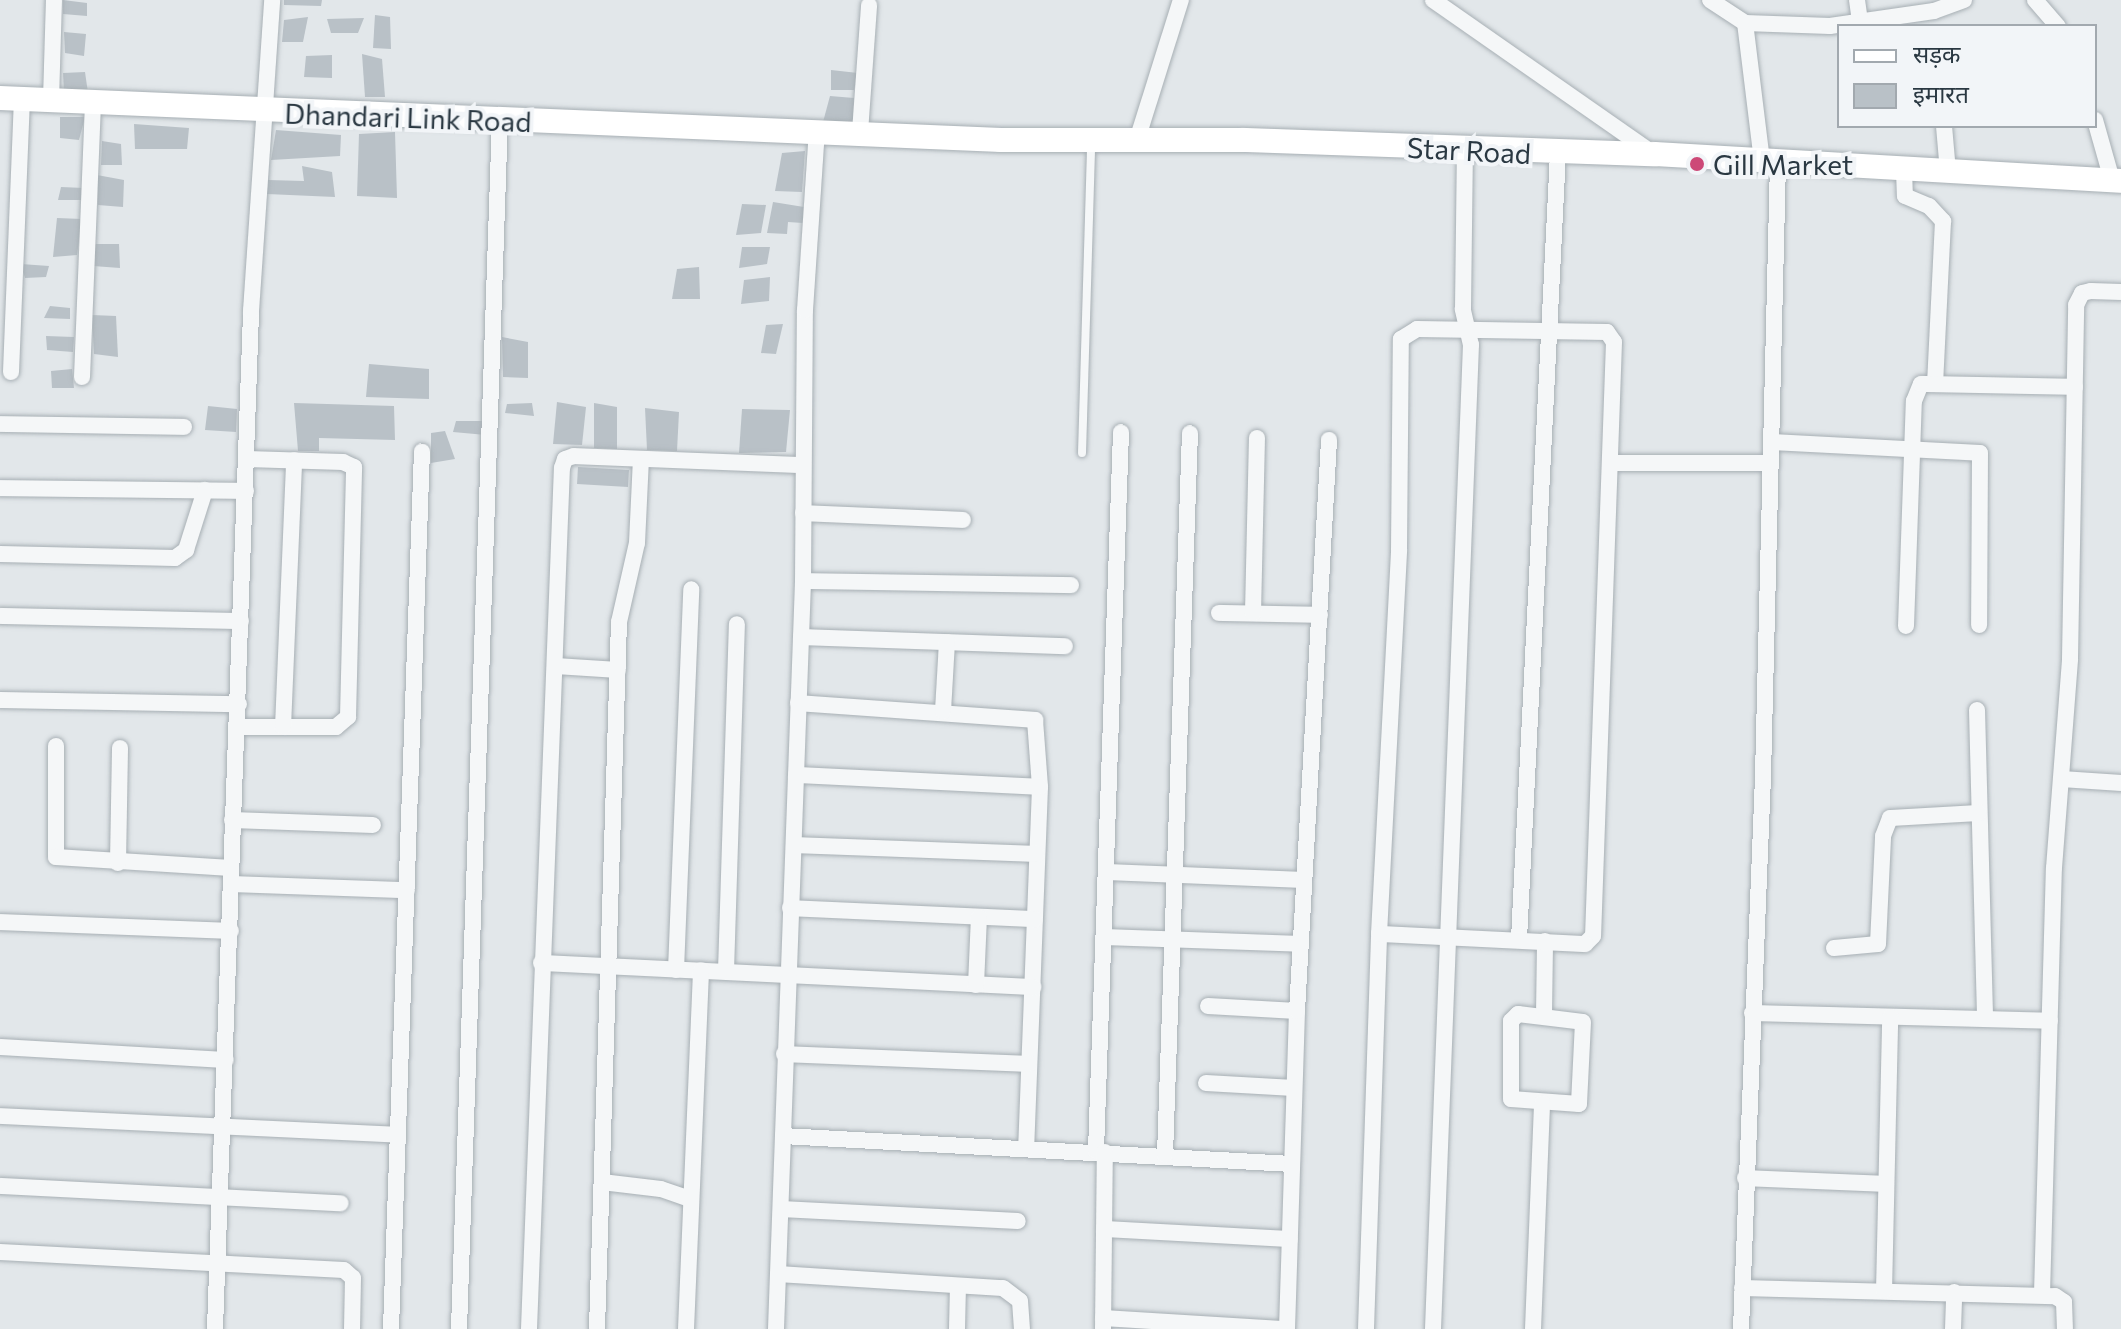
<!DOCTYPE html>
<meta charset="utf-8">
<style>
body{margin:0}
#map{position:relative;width:2121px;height:1329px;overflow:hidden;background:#e2e7ea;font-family:Commissioner,"Noto Sans Devanagari",sans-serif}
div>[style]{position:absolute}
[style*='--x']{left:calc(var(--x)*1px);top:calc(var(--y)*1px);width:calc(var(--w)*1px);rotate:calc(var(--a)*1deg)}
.building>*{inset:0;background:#b9c1c7}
.roads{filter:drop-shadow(0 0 2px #a7afb4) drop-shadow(0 0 2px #a7afb4)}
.lane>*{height:8px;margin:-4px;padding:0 4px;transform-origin:4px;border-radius:4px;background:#f5f7f8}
.street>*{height:16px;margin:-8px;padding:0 8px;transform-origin:8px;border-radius:8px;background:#f5f7f8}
.secondary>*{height:24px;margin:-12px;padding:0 12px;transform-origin:12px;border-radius:12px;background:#fff}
.dots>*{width:22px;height:22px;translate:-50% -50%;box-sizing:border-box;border:4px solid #f2f5f8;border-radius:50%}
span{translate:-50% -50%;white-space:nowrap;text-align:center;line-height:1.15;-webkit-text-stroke:8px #f2f5f8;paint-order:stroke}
.street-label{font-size:28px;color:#2a3842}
.poi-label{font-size:28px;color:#2a3842}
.left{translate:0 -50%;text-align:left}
.legend{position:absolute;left:1837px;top:24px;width:260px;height:104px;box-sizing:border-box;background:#f2f5f8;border:2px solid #a2a9af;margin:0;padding:10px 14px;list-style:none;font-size:24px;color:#2a3842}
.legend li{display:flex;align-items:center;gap:16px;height:40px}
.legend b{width:40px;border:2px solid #a2a9af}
</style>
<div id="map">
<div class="building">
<i style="clip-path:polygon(63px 0,87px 3px,87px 16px,63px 14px)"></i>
<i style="clip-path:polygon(284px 0,322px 0,321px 6px,284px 5px)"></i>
<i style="clip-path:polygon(375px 15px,390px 17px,391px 49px,373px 48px)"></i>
<i style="clip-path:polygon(308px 17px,303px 42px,282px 42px,284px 20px)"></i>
<i style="clip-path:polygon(364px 18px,358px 33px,331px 33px,327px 19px)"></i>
<i style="clip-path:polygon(64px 32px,86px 34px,84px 56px,65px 53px)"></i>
<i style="clip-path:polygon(362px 54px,382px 59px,385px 97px,365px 97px)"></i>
<i style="clip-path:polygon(332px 55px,332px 78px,304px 77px,306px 56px)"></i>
<i style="clip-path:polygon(831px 70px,858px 73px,854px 90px,831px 90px)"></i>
<i style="clip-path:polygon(85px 72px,88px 93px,64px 93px,63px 73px)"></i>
<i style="clip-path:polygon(830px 96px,854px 98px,853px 124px,823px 122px)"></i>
<i style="clip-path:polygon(60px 117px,85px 117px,79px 140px,60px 138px)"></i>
<i style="clip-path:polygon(134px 124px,189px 128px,187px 149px,135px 149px)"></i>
<i style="clip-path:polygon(276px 130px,341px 135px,340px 156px,271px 160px)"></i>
<i style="clip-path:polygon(395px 132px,397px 198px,357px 196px,359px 134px)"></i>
<i style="clip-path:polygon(102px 141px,121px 144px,122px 165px,101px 165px)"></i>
<i style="clip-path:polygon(805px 151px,802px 192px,775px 191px,782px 153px)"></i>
<i style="clip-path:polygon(302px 166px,332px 172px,335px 197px,267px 194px,268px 180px,304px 181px)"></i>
<i style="clip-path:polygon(97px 175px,124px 180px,123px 207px,98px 205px)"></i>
<i style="clip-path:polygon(61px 187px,84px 188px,81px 200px,58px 200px)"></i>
<i style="clip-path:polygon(773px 202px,804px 207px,803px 223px,788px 222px,787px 234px,767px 233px)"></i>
<i style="clip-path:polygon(742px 204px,766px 205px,761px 233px,736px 235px)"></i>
<i style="clip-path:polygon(57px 218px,82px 219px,77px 255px,53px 257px)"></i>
<i style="clip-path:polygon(95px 244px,119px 244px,120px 268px,93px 266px)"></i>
<i style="clip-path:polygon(742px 247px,770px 247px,767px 264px,739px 268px)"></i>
<i style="clip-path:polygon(21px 264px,49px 266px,46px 277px,25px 278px)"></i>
<i style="clip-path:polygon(699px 267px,700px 299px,672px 299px,677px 269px)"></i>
<i style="clip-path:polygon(770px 277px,769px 301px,741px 304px,744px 280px)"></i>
<i style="clip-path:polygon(50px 306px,70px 308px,70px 319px,44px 318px)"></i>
<i style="clip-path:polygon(92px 315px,116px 316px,118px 357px,94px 354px)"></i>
<i style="clip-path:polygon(783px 324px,776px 354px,761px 353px,766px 325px)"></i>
<i style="clip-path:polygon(46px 336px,74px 337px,73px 352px,47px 350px)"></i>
<i style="clip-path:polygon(502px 337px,528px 342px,528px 378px,503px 377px)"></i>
<i style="clip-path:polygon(369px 364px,429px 369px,429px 399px,366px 397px)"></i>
<i style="clip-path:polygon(72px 369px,74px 388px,52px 388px,51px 371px)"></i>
<i style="clip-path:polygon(557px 402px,586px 407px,582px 445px,553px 444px)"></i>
<i style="clip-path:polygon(294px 403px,394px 406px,395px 440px,319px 438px,319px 451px,298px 451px)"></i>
<i style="clip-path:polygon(532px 403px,534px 416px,505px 413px,507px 404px)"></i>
<i style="clip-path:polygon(594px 403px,617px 407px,617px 449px,594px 448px)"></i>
<i style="clip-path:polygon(208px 406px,237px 409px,236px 432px,205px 430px)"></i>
<i style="clip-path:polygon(645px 408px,679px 412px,677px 451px,647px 450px)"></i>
<i style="clip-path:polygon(742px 409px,790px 410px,786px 452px,739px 453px)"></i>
<i style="clip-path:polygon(456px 421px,485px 421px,486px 435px,453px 432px)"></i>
<i style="clip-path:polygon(445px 431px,455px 459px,431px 463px,431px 433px)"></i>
<i style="clip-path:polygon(578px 467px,629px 470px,628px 487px,577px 484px)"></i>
</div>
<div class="roads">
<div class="lane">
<i style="--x:1082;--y:453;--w:310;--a:-88.3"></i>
</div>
<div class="street">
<i style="--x:1433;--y:0;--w:267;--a:34.9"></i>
<i style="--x:1710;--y:0;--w:42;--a:33.3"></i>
<i style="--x:1857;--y:0;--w:22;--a:82"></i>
<i style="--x:2035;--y:0;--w:35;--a:49"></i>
<i style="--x:51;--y:100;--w:100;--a:-88.3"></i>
<i style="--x:2095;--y:120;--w:62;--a:74.2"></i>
<i style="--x:1944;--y:126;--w:46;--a:85"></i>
<i style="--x:860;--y:132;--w:127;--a:-85.9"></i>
<i style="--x:1137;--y:140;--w:147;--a:-72.6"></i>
<i style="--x:1762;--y:161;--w:139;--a:-97"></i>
<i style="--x:1745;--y:23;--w:85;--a:2"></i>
<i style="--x:1830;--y:26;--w:105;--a:-8.2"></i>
<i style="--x:1934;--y:11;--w:32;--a:-20"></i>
<i style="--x:1904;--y:170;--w:26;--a:88"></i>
<i style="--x:1905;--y:196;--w:26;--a:23"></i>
<i style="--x:1929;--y:206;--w:21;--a:47"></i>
<i style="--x:1943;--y:221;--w:162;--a:92.8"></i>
<i style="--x:11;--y:372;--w:273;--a:-87.7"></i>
<i style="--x:82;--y:377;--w:274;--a:-87.7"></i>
<i style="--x:0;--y:424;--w:184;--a:0.9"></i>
<i style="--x:1772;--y:442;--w:208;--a:3"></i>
<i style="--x:1980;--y:453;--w:172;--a:90.3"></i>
<i style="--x:1610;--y:463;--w:161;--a:0"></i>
<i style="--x:0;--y:488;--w:246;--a:0.7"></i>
<i style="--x:803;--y:513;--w:160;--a:2.5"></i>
<i style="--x:0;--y:554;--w:175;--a:1.3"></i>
<i style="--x:175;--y:558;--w:14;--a:-36"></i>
<i style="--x:186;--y:550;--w:63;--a:-72.4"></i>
<i style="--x:803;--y:581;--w:268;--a:0.9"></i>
<i style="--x:1219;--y:613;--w:101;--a:1.1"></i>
<i style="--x:1253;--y:613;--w:175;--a:-88.7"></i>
<i style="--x:0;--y:616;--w:241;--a:1.2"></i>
<i style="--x:1906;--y:626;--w:225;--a:-88"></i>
<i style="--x:1914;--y:401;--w:18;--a:-68"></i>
<i style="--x:1921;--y:384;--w:154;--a:1.1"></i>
<i style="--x:801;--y:637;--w:264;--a:2"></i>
<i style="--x:556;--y:666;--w:62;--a:3.7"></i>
<i style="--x:0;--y:700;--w:239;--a:1"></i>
<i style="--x:798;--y:703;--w:238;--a:4.1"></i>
<i style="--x:1035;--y:720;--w:67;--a:85.7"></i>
<i style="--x:1040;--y:787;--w:361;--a:92.2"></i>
<i style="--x:1977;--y:710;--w:309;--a:88.5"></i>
<i style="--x:943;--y:711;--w:69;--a:-86.7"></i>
<i style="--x:237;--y:727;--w:99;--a:0"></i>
<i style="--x:336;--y:727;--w:16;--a:-40"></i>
<i style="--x:348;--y:717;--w:250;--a:-88.6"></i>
<i style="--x:354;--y:467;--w:12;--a:-156"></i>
<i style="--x:343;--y:462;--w:96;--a:-178.2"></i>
<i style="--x:283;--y:727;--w:267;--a:-87.6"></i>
<i style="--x:56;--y:746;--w:111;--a:90"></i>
<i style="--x:56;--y:857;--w:175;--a:3.6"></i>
<i style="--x:796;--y:775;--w:244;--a:2.8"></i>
<i style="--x:2062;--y:779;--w:59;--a:3.9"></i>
<i style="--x:232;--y:820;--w:141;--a:2"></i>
<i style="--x:794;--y:845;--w:243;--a:2.1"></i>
<i style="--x:118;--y:863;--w:115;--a:-89"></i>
<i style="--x:1107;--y:872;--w:197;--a:2.3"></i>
<i style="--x:231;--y:884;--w:176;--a:2"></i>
<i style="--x:790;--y:908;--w:245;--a:2.6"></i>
<i style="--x:0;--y:922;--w:231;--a:2.2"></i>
<i style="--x:1104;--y:937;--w:197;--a:2"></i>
<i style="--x:1519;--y:939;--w:786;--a:-87.16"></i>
<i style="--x:1834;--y:948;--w:44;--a:-5.2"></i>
<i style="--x:1878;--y:944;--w:108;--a:-87.3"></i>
<i style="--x:1883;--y:836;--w:19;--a:-69"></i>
<i style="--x:1890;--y:818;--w:89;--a:-3.2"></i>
<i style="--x:541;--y:963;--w:493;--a:2.8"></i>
<i style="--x:676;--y:970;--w:381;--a:-87.7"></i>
<i style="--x:726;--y:971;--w:347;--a:-88.2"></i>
<i style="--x:976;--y:985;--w:68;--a:-87.5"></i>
<i style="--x:1208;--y:1006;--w:89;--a:3.2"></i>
<i style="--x:1752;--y:1013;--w:298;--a:1.5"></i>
<i style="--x:1518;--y:1014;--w:65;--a:7"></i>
<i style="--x:1583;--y:1022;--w:82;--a:92.8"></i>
<i style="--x:1579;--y:1104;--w:68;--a:-175.8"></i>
<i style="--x:1511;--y:1099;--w:78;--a:-90"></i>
<i style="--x:1511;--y:1021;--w:10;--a:-45"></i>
<i style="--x:1544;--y:1015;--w:74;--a:-89.2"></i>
<i style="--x:0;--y:1047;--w:226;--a:3.3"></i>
<i style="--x:784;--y:1054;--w:245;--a:2.3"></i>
<i style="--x:1206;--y:1083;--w:88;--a:3.3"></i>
<i style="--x:0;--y:1116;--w:398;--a:2.7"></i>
<i style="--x:783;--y:1136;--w:509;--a:3.15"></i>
<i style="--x:1096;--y:1151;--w:719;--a:-88.01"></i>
<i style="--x:1165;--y:1155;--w:722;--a:-88.02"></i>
<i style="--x:1745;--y:1178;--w:141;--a:2.4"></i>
<i style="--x:602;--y:1182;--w:59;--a:6.8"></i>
<i style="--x:661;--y:1189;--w:31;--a:19"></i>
<i style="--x:0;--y:1186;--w:341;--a:2.9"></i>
<i style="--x:781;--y:1209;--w:237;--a:2.9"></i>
<i style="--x:1104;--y:1229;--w:186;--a:3.1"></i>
<i style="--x:0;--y:1252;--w:344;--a:3"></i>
<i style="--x:344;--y:1270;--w:12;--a:42"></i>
<i style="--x:353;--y:1278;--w:51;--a:91.1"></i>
<i style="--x:778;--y:1274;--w:225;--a:3.6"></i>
<i style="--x:1003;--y:1288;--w:21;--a:37"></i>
<i style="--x:1020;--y:1301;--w:28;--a:86"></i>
<i style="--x:1742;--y:1288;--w:313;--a:1.5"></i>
<i style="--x:2055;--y:1296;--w:11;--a:34"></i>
<i style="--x:2064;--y:1302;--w:27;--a:88"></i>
<i style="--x:1884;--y:1291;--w:274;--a:-88.7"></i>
<i style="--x:2042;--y:1294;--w:426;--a:-88.4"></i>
<i style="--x:2054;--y:868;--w:210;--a:-85.6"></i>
<i style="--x:2070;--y:659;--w:354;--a:-89"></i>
<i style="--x:2076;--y:305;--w:13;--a:-63"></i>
<i style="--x:2082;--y:293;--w:9;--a:-13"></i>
<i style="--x:2091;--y:291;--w:30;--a:2"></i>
<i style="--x:1103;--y:1318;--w:179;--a:3.5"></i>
<i style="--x:215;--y:1329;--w:1019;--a:-87.97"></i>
<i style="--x:251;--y:311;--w:312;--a:-86.1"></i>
<i style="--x:391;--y:1329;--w:878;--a:-87.98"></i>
<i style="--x:459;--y:1329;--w:1210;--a:-88.06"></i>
<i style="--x:529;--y:1329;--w:862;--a:-87.81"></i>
<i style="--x:562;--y:468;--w:9;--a:-72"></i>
<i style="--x:565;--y:459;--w:9;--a:-18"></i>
<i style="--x:574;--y:456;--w:229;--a:2.3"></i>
<i style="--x:597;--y:1329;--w:707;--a:-88.22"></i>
<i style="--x:619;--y:622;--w:81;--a:-77.2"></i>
<i style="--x:637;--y:543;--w:84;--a:-87.3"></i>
<i style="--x:686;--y:1329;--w:359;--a:-87.6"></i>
<i style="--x:776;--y:1329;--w:748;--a:-87.93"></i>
<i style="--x:803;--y:581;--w:271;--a:-89.6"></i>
<i style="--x:805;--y:310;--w:180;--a:-86.2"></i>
<i style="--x:957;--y:1329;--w:43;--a:-88.7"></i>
<i style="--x:1103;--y:1329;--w:177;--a:-89.4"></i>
<i style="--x:1287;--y:1329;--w:318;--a:-88.2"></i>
<i style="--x:1297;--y:1011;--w:572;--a:-86.79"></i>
<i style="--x:1366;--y:1329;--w:395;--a:-88.1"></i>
<i style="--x:1379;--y:934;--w:385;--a:-87"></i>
<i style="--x:1399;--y:550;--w:211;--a:-89.5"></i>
<i style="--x:1401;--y:339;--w:19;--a:-32"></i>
<i style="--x:1417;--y:329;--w:190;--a:0.9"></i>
<i style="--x:1607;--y:332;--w:12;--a:55"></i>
<i style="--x:1614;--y:342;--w:594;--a:92.02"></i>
<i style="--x:1593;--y:936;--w:11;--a:135"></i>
<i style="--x:1585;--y:944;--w:206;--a:-177.2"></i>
<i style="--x:1433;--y:1329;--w:985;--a:-87.79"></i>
<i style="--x:1471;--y:345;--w:37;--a:-103"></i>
<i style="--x:1463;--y:309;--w:159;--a:-89.3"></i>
<i style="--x:1533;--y:1329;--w:226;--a:-87.7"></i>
<i style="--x:1741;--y:1329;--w:553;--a:-87.72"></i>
<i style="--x:1763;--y:776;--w:613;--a:-88.6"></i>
<i style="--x:1953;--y:1329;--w:37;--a:-88"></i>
</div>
<div class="secondary">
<i style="--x:0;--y:98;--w:1002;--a:2.4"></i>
<i style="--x:1001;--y:140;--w:243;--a:0"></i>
<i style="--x:1244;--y:140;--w:410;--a:2"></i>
<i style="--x:1654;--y:154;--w:468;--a:3.3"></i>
</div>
</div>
<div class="dots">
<i style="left:1697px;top:164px;background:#cd4977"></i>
</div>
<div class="street-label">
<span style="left:408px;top:117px;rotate:2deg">Dhandari Link Road</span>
<span style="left:1469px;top:150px;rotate:3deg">Star Road</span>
</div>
<div class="poi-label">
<span class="left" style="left:1713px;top:164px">Gill Market</span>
</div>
<ul class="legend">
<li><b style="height:10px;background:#fff"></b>सड़क</li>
<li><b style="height:22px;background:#b9c1c7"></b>इमारत</li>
</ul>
</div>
